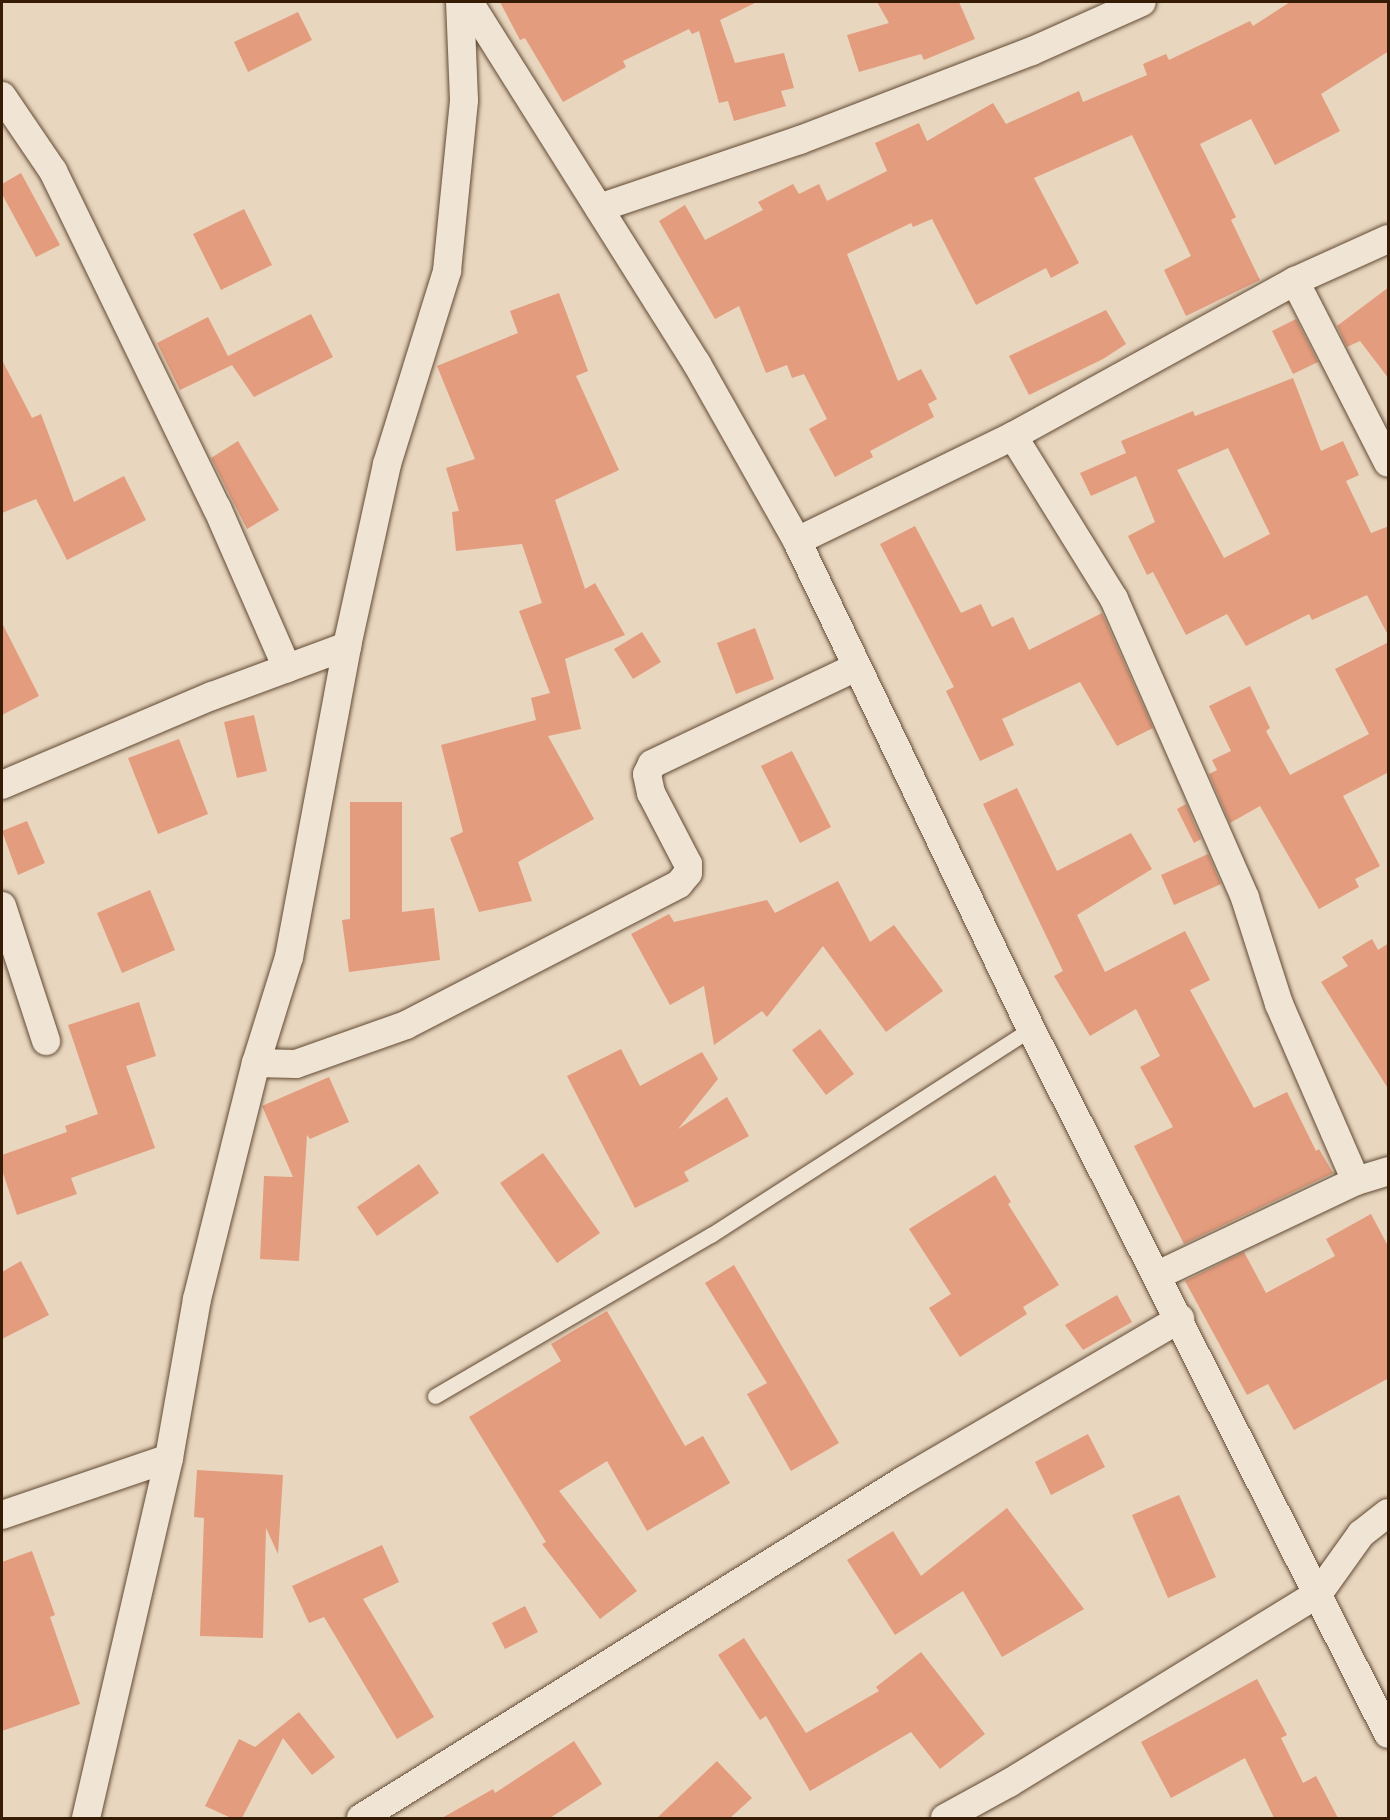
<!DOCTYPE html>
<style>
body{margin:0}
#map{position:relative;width:1390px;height:1820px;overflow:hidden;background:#e8d6bf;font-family:"Gentium Book Plus",serif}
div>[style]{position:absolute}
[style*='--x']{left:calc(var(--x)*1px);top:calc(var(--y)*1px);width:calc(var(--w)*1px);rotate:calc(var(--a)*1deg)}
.building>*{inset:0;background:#e39c7e}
.roads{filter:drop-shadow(0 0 2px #624a33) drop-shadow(0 0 2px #624a33)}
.lane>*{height:15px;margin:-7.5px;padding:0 7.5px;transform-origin:7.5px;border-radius:7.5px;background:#f0e4d5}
.street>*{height:28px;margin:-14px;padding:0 14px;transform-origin:14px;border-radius:14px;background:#f0e4d5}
span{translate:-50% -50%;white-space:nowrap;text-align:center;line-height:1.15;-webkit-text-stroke:4.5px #f0e4d5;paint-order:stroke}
.frame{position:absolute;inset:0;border:3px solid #361c04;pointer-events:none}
</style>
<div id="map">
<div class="building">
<i style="clip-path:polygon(500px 2px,757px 2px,720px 20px,735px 63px,784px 53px,794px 88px,781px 91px,786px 106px,734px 121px,728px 101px,719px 103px,699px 31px,692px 34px,689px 29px,623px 61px,626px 67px,563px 102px,525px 38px,520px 40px)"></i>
<i style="clip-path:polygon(877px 2px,959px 2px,975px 39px,924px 60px,921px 54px,859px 72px,847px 35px,889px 23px)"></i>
<i style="clip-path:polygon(1290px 2px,1389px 2px,1389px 51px,1321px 94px,1340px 131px,1275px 165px,1251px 119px,1200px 144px,1236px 217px,1231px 220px,1260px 280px,1186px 316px,1164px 270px,1191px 256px,1132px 135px,1034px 178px,1079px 263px,1051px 278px,1046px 268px,976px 305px,932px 219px,913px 227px,911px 223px,847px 254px,898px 381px,921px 369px,937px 399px,928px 404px,934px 417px,870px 451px,873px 457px,835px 477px,809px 429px,827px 419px,804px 374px,792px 378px,787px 365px,766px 373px,739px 306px,715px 319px,659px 221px,685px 205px,705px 240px,763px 210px,758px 202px,793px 184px,799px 194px,819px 184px,827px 201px,887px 171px,875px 143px,919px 123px,927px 141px,993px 103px,1006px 124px,1079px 91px,1083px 102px,1147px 75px,1143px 64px,1166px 54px,1169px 60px,1250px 21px,1253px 26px)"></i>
<i style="clip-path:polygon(298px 12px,312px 40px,248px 72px,234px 42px)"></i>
<i style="clip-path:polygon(21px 173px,60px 245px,36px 257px,2px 194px,2px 184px)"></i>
<i style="clip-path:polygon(244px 209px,272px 265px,221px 290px,193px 234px)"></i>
<i style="clip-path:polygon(1389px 287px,1389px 379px,1360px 341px,1347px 347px,1337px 326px)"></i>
<i style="clip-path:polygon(559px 293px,588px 371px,576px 376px,619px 470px,555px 500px,585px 589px,595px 583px,625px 635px,565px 659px,581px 729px,548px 736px,594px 819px,518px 862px,532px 901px,479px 912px,450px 838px,463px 832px,441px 745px,536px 720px,531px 698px,550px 693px,519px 611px,542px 603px,522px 544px,456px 551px,452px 512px,459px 511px,446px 468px,475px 459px,437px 366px,518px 333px,510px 311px)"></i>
<i style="clip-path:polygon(1106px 310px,1126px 344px,1103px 359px,1029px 395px,1009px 356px)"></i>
<i style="clip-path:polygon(311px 314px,333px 357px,254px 397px,232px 365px,180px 390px,157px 343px,208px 317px,228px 356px)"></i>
<i style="clip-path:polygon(1296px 319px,1318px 362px,1293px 374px,1272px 331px)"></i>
<i style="clip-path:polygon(2px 360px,32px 418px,41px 414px,74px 502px,124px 476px,146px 520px,67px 560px,36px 499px,2px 513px)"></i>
<i style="clip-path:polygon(evenodd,1293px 378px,1321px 451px,1343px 441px,1359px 475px,1346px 481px,1371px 533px,1389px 526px,1389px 637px,1367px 595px,1312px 620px,1309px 614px,1246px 646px,1227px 614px,1186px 635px,1153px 572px,1147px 575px,1128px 536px,1155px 522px,1136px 476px,1091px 496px,1080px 473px,1126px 453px,1121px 441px,1193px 411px,1195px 416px,1293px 378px,1228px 448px,1270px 534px,1224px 558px,1177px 470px,1228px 448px)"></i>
<i style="clip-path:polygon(238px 441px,279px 510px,247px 529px,211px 458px)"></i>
<i style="clip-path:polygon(915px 526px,961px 613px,981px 604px,992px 627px,1013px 617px,1029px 650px,1102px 613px,1153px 728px,1117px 746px,1080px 682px,1002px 719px,1014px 745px,980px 761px,946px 691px,954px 687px,880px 544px)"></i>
<i style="clip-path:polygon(2px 623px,39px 696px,2px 715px)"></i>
<i style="clip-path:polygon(755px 628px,774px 679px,736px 694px,717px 643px)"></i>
<i style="clip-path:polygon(642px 632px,661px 662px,633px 679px,614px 649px)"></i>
<i style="clip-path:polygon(1389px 642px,1389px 772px,1343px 796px,1380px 866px,1355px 879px,1359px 887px,1319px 909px,1260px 806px,1230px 823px,1209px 774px,1217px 770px,1212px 760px,1231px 751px,1209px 706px,1250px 686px,1270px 728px,1266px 731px,1290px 775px,1369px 734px,1335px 669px)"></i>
<i style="clip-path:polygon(254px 715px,267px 771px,237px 778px,224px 722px)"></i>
<i style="clip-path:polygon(179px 739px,208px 814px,158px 834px,128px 758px)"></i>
<i style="clip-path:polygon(792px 751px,831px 827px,800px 843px,761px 766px)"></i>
<i style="clip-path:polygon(1017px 788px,1057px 871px,1131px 833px,1152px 869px,1077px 915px,1105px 972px,1185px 931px,1210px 980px,1190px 990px,1254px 1108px,1287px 1092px,1316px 1151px,1319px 1149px,1333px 1173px,1184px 1244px,1134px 1146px,1173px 1127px,1140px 1067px,1160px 1056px,1136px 1009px,1090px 1036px,1054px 976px,1063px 971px,983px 804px)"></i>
<i style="clip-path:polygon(350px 802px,402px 802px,402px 912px,434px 908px,440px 960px,349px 972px,342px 920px,350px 919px)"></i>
<i style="clip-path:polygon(1186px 804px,1201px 839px,1194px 843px,1177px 809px)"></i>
<i style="clip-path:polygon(27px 821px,45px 863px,18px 875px,2px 831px)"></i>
<i style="clip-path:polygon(1208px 854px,1221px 884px,1174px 905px,1161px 875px)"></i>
<i style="clip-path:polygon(838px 881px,870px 942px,894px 925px,943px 991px,886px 1032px,823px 946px,767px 1017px,762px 1011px,714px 1045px,704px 986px,670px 1005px,631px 934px,669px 914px,674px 922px,767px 900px,775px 913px)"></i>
<i style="clip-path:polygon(150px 890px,175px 950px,122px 973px,97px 913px)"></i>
<i style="clip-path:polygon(1372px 939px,1378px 950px,1389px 943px,1389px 1090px,1321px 982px,1348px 966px,1342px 957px)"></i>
<i style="clip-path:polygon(139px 1002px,156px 1056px,126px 1066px,155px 1148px,71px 1178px,77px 1194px,17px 1215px,2px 1170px,2px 1155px,67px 1132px,65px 1126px,98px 1114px,68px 1025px)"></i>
<i style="clip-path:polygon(820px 1029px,854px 1074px,826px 1095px,792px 1050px)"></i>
<i style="clip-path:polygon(621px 1049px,640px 1086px,702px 1052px,718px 1079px,678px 1129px,727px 1097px,749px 1136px,684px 1172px,689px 1181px,635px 1208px,567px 1076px)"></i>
<i style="clip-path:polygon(329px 1077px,349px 1122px,310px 1139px,307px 1135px,299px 1261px,260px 1259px,264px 1176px,293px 1177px,262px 1106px)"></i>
<i style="clip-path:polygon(543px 1153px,600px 1233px,557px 1263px,500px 1183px)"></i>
<i style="clip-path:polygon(419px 1164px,439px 1193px,377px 1236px,357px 1207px)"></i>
<i style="clip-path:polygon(995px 1175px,1011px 1202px,1008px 1204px,1059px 1285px,1023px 1307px,1027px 1314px,960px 1357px,929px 1308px,951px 1294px,909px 1229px)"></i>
<i style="clip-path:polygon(1371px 1214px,1389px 1248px,1389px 1378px,1294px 1430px,1268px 1384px,1247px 1395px,1185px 1281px,1244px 1252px,1266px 1293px,1335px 1256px,1326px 1239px)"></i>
<i style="clip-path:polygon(21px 1261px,49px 1315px,2px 1339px,2px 1272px)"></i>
<i style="clip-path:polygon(734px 1265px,839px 1443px,791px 1471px,747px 1394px,767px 1383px,705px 1283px)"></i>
<i style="clip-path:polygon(1117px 1295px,1132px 1322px,1083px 1350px,1065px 1325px)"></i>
<i style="clip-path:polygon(607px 1311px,685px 1446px,703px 1436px,730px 1483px,647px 1531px,607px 1461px,559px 1491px,637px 1591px,600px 1619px,542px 1544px,546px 1542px,469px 1417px,561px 1361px,551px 1344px)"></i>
<i style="clip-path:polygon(1088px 1434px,1105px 1467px,1051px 1495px,1035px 1462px)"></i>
<i style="clip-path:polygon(197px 1470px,283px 1475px,278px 1554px,266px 1528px,263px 1638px,200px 1636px,204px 1518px,194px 1517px)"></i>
<i style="clip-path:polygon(1179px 1495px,1216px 1577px,1168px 1598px,1132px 1515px)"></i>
<i style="clip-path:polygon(1007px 1508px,1084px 1609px,1002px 1657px,963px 1591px,895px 1635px,847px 1560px,893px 1531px,921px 1576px)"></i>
<i style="clip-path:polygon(382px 1545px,399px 1582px,363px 1599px,434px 1717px,397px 1739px,324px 1617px,309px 1623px,292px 1586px)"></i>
<i style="clip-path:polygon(32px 1551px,55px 1615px,50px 1617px,80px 1704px,2px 1731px,2px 1562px)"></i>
<i style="clip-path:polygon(525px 1606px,538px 1632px,505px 1649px,492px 1623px)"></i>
<i style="clip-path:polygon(744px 1638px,806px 1733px,879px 1691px,876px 1687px,921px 1652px,985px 1734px,940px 1769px,911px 1732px,810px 1791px,766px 1716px,760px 1720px,718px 1655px)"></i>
<i style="clip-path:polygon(1257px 1679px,1287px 1735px,1281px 1738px,1303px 1783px,1316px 1776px,1338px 1818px,1274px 1818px,1245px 1758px,1171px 1798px,1141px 1742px)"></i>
<i style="clip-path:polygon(299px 1712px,335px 1757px,312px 1775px,283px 1738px,242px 1818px,231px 1818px,205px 1806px,239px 1739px,255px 1747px)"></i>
<i style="clip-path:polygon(574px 1741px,602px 1784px,550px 1818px,442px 1818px,493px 1789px,495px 1793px)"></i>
<i style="clip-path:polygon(717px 1761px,752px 1798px,730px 1818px,657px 1818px)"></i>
</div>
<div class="roads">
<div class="lane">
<i style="--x:435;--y:1396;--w:320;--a:-30.3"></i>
<i style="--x:711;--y:1235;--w:381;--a:-32.8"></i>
</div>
<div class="street">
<i style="--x:469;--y:2;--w:428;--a:57.8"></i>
<i style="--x:697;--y:364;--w:203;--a:60.5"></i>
<i style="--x:797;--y:541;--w:541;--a:64.38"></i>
<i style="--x:1031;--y:1029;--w:790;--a:63.14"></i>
<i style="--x:2;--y:96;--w:91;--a:55.8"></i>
<i style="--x:53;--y:171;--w:375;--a:64.1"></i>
<i style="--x:217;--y:508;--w:175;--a:66.4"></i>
<i style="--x:599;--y:208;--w:212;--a:-18.7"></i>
<i style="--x:800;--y:140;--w:248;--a:-21"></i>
<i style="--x:1032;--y:51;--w:120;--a:-24"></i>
<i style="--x:1295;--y:281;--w:204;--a:62.9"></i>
<i style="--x:1013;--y:436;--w:192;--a:58.2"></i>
<i style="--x:1114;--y:599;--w:326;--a:66.3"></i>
<i style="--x:1245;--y:898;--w:111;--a:72.2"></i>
<i style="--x:1279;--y:1004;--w:193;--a:66.5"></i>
<i style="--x:797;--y:541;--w:240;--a:-25.9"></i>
<i style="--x:1013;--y:436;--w:322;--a:-28.8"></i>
<i style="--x:1295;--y:281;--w:102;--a:-24.3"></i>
<i style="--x:2;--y:785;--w:228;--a:-23"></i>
<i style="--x:212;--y:696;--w:144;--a:-20.3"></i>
<i style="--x:2;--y:906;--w:142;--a:71.9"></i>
<i style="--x:256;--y:1063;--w:40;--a:1.4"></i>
<i style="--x:296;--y:1064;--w:117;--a:-19.5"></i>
<i style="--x:406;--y:1025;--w:307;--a:-27.3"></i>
<i style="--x:679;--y:884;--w:14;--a:-51"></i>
<i style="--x:688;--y:873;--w:9;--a:-90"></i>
<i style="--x:688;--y:864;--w:80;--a:-117.5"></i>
<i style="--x:651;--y:793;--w:19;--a:-102"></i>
<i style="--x:647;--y:774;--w:11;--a:-63"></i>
<i style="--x:652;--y:764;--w:226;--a:-25.4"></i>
<i style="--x:1158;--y:1275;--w:219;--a:-25.4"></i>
<i style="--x:1356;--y:1181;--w:34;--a:-17"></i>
<i style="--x:2;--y:1515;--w:176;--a:-18.8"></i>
<i style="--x:86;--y:1818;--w:369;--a:-77"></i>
<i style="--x:169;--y:1458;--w:161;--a:-80"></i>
<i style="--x:197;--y:1299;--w:243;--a:-76"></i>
<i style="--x:256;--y:1063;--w:111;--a:-72.7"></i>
<i style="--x:289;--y:957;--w:316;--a:-79.4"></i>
<i style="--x:347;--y:646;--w:186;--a:-77.6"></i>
<i style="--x:387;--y:464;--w:202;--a:-72.7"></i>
<i style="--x:447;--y:271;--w:172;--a:-84.3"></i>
<i style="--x:464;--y:100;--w:98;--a:-92.3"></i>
<i style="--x:361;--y:1818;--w:640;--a:-31.9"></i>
<i style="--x:904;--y:1480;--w:320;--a:-30.3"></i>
<i style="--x:945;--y:1818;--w:73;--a:-28.7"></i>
<i style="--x:1009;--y:1783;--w:362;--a:-31.5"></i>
<i style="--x:1318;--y:1594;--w:74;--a:-54.4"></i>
<i style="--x:1361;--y:1534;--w:34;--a:-38"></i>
</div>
</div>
<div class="frame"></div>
</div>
